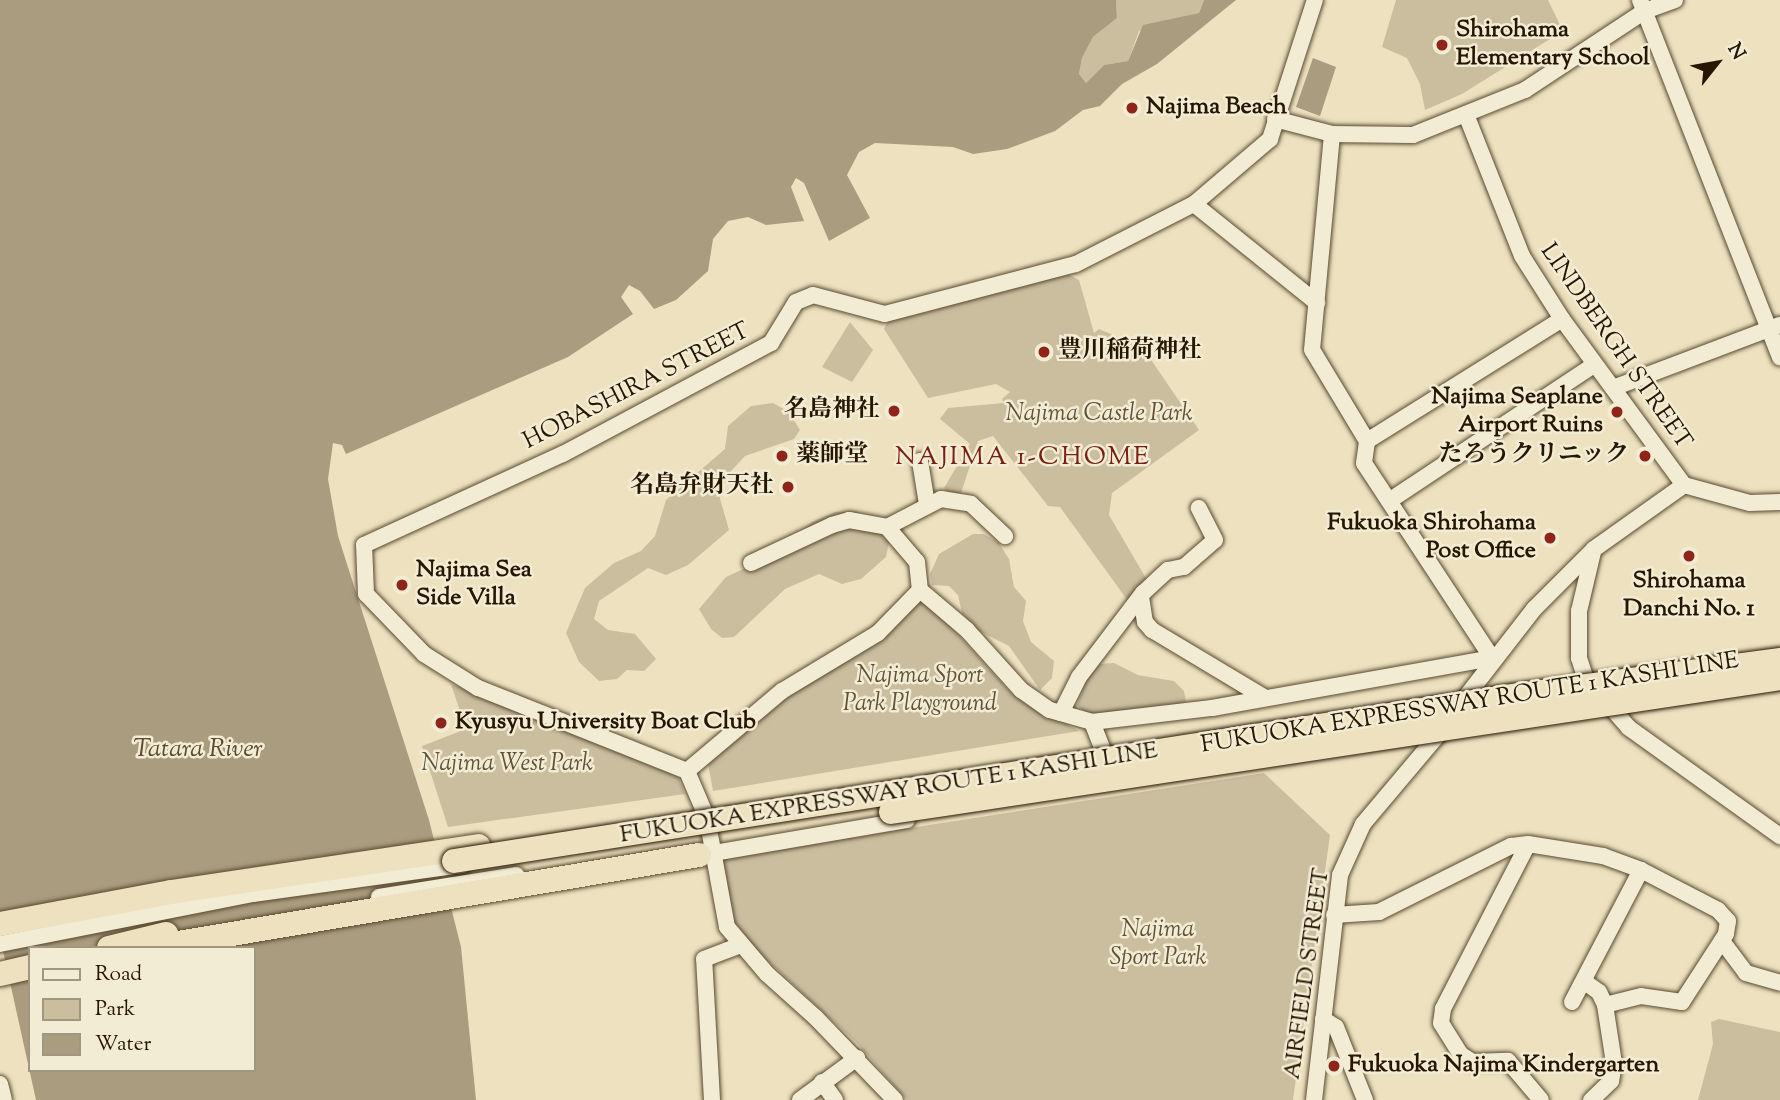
<!DOCTYPE html>
<meta charset="utf-8">
<style>
body{margin:0}
#map{position:relative;width:1780px;height:1100px;overflow:hidden;background:#ede1bf;font-family:"Sorts Mill Goudy","Noto Serif JP",serif}
div>[style]{position:absolute}
[style*='--x']{left:calc(var(--x)*1px);top:calc(var(--y)*1px);width:calc(var(--w)*1px);rotate:calc(var(--a)*1deg)}
.green>*{inset:0;background:#cbbe9f}
.water>*{inset:0;background:#aa9c7e}
.roads{filter:drop-shadow(0 0 2px #584930) drop-shadow(0 0 2px #584930)}
.minor>*{height:16px;margin:-8px;padding:0 8px;transform-origin:8px;border-radius:8px;background:#f3ecd5}
.highway>*{height:24px;margin:-12px;padding:0 12px;transform-origin:12px;border-radius:12px;background:#ede1bf}
.bridges{filter:drop-shadow(0 0 2px #271600) drop-shadow(0 0 2px #271600)}
.highway-bridge>*{height:24px;margin:-12px;padding:0 12px;transform-origin:12px;border-radius:12px;background:#ede1bf}
.dots>*{width:19px;height:19px;translate:-50% -50%;box-sizing:border-box;border:4px solid #f3ecd5;border-radius:50%}
span{translate:-50% -50%;white-space:nowrap;text-align:center;line-height:1.15;-webkit-text-stroke:5px #f3ecd5;paint-order:stroke}
.poi-label{font-size:24px;color:#271600;font-weight:700}
.left{translate:0 -50%;text-align:left}
.right{translate:-100% -50%;text-align:right}
.street-label{font-size:24px;color:#271600}
.park-label{font-size:24px;color:#605138;font-style:italic}
.neighbourhood-label{font-size:26px;color:#7a1f14;letter-spacing:2px}
.water-label{font-size:26px;color:#5b4c32;font-style:italic}
.legend{position:absolute;left:28px;top:946px;width:228px;height:126px;box-sizing:border-box;background:#f3ecd5;border:2px solid #a19680;margin:0;padding:9px 12px;list-style:none;font-size:21px;color:#271600}
.legend li{display:flex;align-items:center;gap:14px;height:35px}
.legend b{width:35px;border:2px solid #a19680}
.north{position:absolute;left:1682px;top:28px;width:70px;height:70px;-webkit-text-stroke:5px #f3ecd5;paint-order:stroke;rotate:59deg;font-size:19px;font-weight:700;line-height:28px;text-align:center;color:#271600}
.north::after{content:'';display:block;margin:auto;width:24px;height:32px;background:#271600;clip-path:polygon(50% 0,100% 100%,50% 72%,0 100%)}
</style>
<div id="map">
<div class="green">
<i style="clip-path:polygon(1116px 0,1204px 0,1199px 13px,1139px 31px,1128px 61px,1104px 65px,1086px 83px,1079px 74px,1082px 58px,1093px 37px,1117px 18px)"></i>
<i style="clip-path:polygon(1396px 0,1548px 0,1563px 31px,1462px 94px,1425px 110px,1420px 84px,1407px 58px,1382px 47px)"></i>
<i style="clip-path:polygon(1068px 274px,1079px 280px,1094px 333px,1099px 329px,1143px 348px,1199px 430px,1112px 493px,1109px 515px,1147px 580px,1128px 601px,1060px 507px,1048px 506px,993px 436px,978px 441px,961px 493px,949px 493px,944px 488px,970px 444px,940px 419px,948px 408px,1004px 403px,1002px 399px,1010px 392px,996px 384px,928px 398px,884px 329px,888px 321px)"></i>
<i style="clip-path:polygon(850px 322px,873px 350px,852px 382px,822px 367px)"></i>
<i style="clip-path:polygon(773px 403px,789px 412px,800px 430px,794px 439px,745px 456px,731px 471px,719px 495px,729px 530px,688px 565px,666px 575px,648px 568px,599px 601px,594px 619px,608px 630px,635px 634px,656px 659px,644px 671px,627px 670px,617px 679px,599px 681px,579px 662px,566px 633px,585px 588px,614px 563px,641px 551px,655px 536px,666px 500px,725px 449px,728px 426px,751px 406px)"></i>
<i style="clip-path:polygon(857px 511px,889px 542px,886px 557px,861px 579px,842px 584px,819px 574px,785px 589px,734px 637px,722px 638px,711px 629px,699px 609px,726px 577px,776px 554px,812px 522px,835px 512px)"></i>
<i style="clip-path:polygon(973px 534px,984px 534px,999px 543px,1009px 559px,1014px 587px,1026px 601px,1023px 621px,1031px 642px,1054px 661px,1052px 678px,1040px 690px,1009px 646px,977px 630px,962px 613px,958px 595px,949px 586px,932px 585px,930px 574px,939px 554px)"></i>
<i style="clip-path:polygon(922px 595px,1012px 694px,1079px 731px,713px 791px,707px 758px)"></i>
<i style="clip-path:polygon(1114px 663px,1138px 675px,1174px 681px,1184px 691px,1186px 702px,1148px 711px,1088px 714px,1077px 705px,1088px 676px,1100px 664px)"></i>
<i style="clip-path:polygon(451px 684px,654px 762px,678px 777px,685px 794px,448px 827px,422px 746px,466px 729px)"></i>
<i style="clip-path:polygon(1264px 773px,1330px 835px,1293px 1100px,907px 1100px,856px 1042px,745px 940px,730px 917px,723px 857px)"></i>
<i style="clip-path:polygon(1719px 1019px,1780px 1032px,1780px 1100px,1698px 1100px,1713px 1044px,1711px 1022px)"></i>
</div>
<div class="water">
<i style="clip-path:polygon(evenodd,0 0,1116px 0,1117px 18px,1093px 37px,1082px 58px,1079px 74px,1086px 83px,1104px 65px,1128px 61px,1143px 25px,1199px 13px,1204px 0,1236px 0,1157px 64px,1122px 84px,1100px 106px,1083px 110px,1055px 131px,1007px 149px,973px 154px,953px 147px,875px 143px,859px 152px,847px 175px,870px 218px,829px 241px,804px 183px,796px 178px,791px 187px,804px 221px,766px 225px,748px 217px,728px 221px,713px 239px,708px 271px,676px 300px,654px 309px,640px 291px,629px 285px,621px 297px,633px 314px,568px 357px,346px 454px,342px 445px,333px 443px,328px 479px,338px 536px,429px 820px,461px 947px,476px 1100px,36px 1100px,0 937px,0 0,30px 948px,254px 948px,254px 1070px,30px 1070px,30px 948px)"></i>
<i style="clip-path:polygon(1313px 58px,1336px 67px,1320px 116px,1296px 107px)"></i>
</div>
<div class="roads">
<div class="minor">
<i style="--x:1640;--y:0;--w:384;--a:68.6"></i>
<i style="--x:1467;--y:117;--w:149;--a:68.4"></i>
<i style="--x:1522;--y:256;--w:75;--a:57.6"></i>
<i style="--x:1562;--y:319;--w:206;--a:53.7"></i>
<i style="--x:1275;--y:119;--w:59;--a:14.7"></i>
<i style="--x:1332;--y:134;--w:81;--a:0.7"></i>
<i style="--x:1413;--y:135;--w:121;--a:-21.9"></i>
<i style="--x:1525;--y:90;--w:144;--a:-33.4"></i>
<i style="--x:1645;--y:11;--w:32;--a:-20"></i>
<i style="--x:1194;--y:204;--w:158;--a:38.8"></i>
<i style="--x:1613;--y:388;--w:178;--a:-20.7"></i>
<i style="--x:1367;--y:441;--w:230;--a:-32"></i>
<i style="--x:920;--y:461;--w:44;--a:80.8"></i>
<i style="--x:1684;--y:485;--w:68;--a:15.3"></i>
<i style="--x:1750;--y:503;--w:30;--a:-2"></i>
<i style="--x:1389;--y:501;--w:247;--a:-33.6"></i>
<i style="--x:887;--y:527;--w:46;--a:49.4"></i>
<i style="--x:917;--y:562;--w:28;--a:84"></i>
<i style="--x:1593;--y:552;--w:61;--a:103.3"></i>
<i style="--x:1579;--y:611;--w:47;--a:90"></i>
<i style="--x:1579;--y:658;--w:22;--a:72"></i>
<i style="--x:1586;--y:679;--w:65;--a:48.7"></i>
<i style="--x:1629;--y:728;--w:186;--a:35.6"></i>
<i style="--x:751;--y:563;--w:89;--a:-25.1"></i>
<i style="--x:832;--y:525;--w:18;--a:-16"></i>
<i style="--x:849;--y:520;--w:39;--a:10"></i>
<i style="--x:887;--y:527;--w:61;--a:-27.4"></i>
<i style="--x:941;--y:499;--w:30;--a:9"></i>
<i style="--x:971;--y:504;--w:47;--a:43.3"></i>
<i style="--x:1141;--y:597;--w:25;--a:81"></i>
<i style="--x:1145;--y:622;--w:11;--a:49"></i>
<i style="--x:1152;--y:630;--w:131;--a:30.9"></i>
<i style="--x:1458;--y:707;--w:124;--a:-52.2"></i>
<i style="--x:1534;--y:609;--w:85;--a:-45"></i>
<i style="--x:1594;--y:549;--w:110;--a:-35.4"></i>
<i style="--x:1061;--y:713;--w:40;--a:-63.4"></i>
<i style="--x:1079;--y:677;--w:106;--a:-52.7"></i>
<i style="--x:1143;--y:593;--w:34;--a:-43"></i>
<i style="--x:1168;--y:570;--w:16;--a:-11"></i>
<i style="--x:1184;--y:567;--w:41;--a:-41.1"></i>
<i style="--x:1215;--y:540;--w:36;--a:-117"></i>
<i style="--x:1092;--y:722;--w:49;--a:68.6"></i>
<i style="--x:687;--y:771;--w:124;--a:-40.1"></i>
<i style="--x:782;--y:691;--w:112;--a:-31.1"></i>
<i style="--x:878;--y:633;--w:60;--a:-45.7"></i>
<i style="--x:920;--y:590;--w:62;--a:40.4"></i>
<i style="--x:967;--y:630;--w:81;--a:48"></i>
<i style="--x:1021;--y:690;--w:35;--a:35"></i>
<i style="--x:1050;--y:710;--w:44;--a:15.9"></i>
<i style="--x:1092;--y:722;--w:121;--a:-6.7"></i>
<i style="--x:1212;--y:708;--w:284;--a:-10.1"></i>
<i style="--x:1492;--y:658;--w:233;--a:-123.3"></i>
<i style="--x:1364;--y:463;--w:22;--a:-82"></i>
<i style="--x:1367;--y:441;--w:106;--a:-121.1"></i>
<i style="--x:1312;--y:350;--w:217;--a:-84.7"></i>
<i style="--x:1528;--y:844;--w:186;--a:117.3"></i>
<i style="--x:1443;--y:1009;--w:14;--a:98"></i>
<i style="--x:1441;--y:1023;--w:36;--a:58"></i>
<i style="--x:1460;--y:1054;--w:15;--a:32"></i>
<i style="--x:1473;--y:1062;--w:35;--a:-2"></i>
<i style="--x:1508;--y:1061;--w:51;--a:49.8"></i>
<i style="--x:702;--y:855;--w:208;--a:-9.7"></i>
<i style="--x:379;--y:897;--w:139;--a:-9.1"></i>
<i style="--x:1334;--y:915;--w:45;--a:-3.8"></i>
<i style="--x:1379;--y:912;--w:148;--a:-26.6"></i>
<i style="--x:1511;--y:846;--w:17;--a:-7"></i>
<i style="--x:1528;--y:844;--w:76;--a:9.1"></i>
<i style="--x:1603;--y:856;--w:40;--a:20.2"></i>
<i style="--x:1641;--y:870;--w:87;--a:27.5"></i>
<i style="--x:1718;--y:910;--w:15;--a:48"></i>
<i style="--x:1728;--y:921;--w:13;--a:99"></i>
<i style="--x:1726;--y:934;--w:81;--a:122.9"></i>
<i style="--x:1682;--y:1002;--w:41;--a:-171.7"></i>
<i style="--x:1641;--y:996;--w:37;--a:166"></i>
<i style="--x:1722;--y:941;--w:40;--a:53"></i>
<i style="--x:1746;--y:973;--w:35;--a:16"></i>
<i style="--x:0;--y:944;--w:258;--a:-11.2"></i>
<i style="--x:253;--y:894;--w:212;--a:-7.9"></i>
<i style="--x:1585;--y:982;--w:17;--a:36"></i>
<i style="--x:1599;--y:992;--w:14;--a:65"></i>
<i style="--x:1605;--y:1005;--w:59;--a:81.2"></i>
<i style="--x:1614;--y:1063;--w:18;--a:99"></i>
<i style="--x:1611;--y:1081;--w:28;--a:136"></i>
<i style="--x:1572;--y:1002;--w:149;--a:-62.4"></i>
<i style="--x:1323;--y:1019;--w:15;--a:32"></i>
<i style="--x:1336;--y:1027;--w:79;--a:68.3"></i>
<i style="--x:822;--y:1082;--w:22;--a:54"></i>
<i style="--x:0;--y:1084;--w:16;--a:76"></i>
<i style="--x:712;--y:1100;--w:141;--a:-93.2"></i>
<i style="--x:704;--y:959;--w:40;--a:-21"></i>
<i style="--x:800;--y:1100;--w:71;--a:-36.4"></i>
<i style="--x:895;--y:1100;--w:115;--a:-133.9"></i>
<i style="--x:815;--y:1017;--w:64;--a:-138.1"></i>
<i style="--x:767;--y:974;--w:62;--a:-130.4"></i>
<i style="--x:727;--y:927;--w:111;--a:-100.4"></i>
<i style="--x:707;--y:818;--w:51;--a:-113.1"></i>
<i style="--x:687;--y:771;--w:225;--a:-158.3"></i>
<i style="--x:478;--y:688;--w:64;--a:-147.8"></i>
<i style="--x:424;--y:654;--w:83;--a:-134"></i>
<i style="--x:366;--y:594;--w:49;--a:-92.3"></i>
<i style="--x:364;--y:545;--w:219;--a:-24.6"></i>
<i style="--x:563;--y:454;--w:236;--a:-28.1"></i>
<i style="--x:771;--y:343;--w:48;--a:-58.6"></i>
<i style="--x:796;--y:302;--w:18;--a:-22"></i>
<i style="--x:813;--y:295;--w:74;--a:14.8"></i>
<i style="--x:885;--y:314;--w:197;--a:-14.7"></i>
<i style="--x:1076;--y:264;--w:132;--a:-27"></i>
<i style="--x:1194;--y:204;--w:100;--a:-40.5"></i>
<i style="--x:1270;--y:139;--w:146;--a:-72.1"></i>
<i style="--x:1314;--y:1100;--w:226;--a:-83.4"></i>
<i style="--x:1340;--y:875;--w:56;--a:-65.7"></i>
<i style="--x:1363;--y:824;--w:124;--a:-49.9"></i>
</div>
<div class="highway">
<i style="--x:0;--y:924;--w:174;--a:-10.6"></i>
<i style="--x:171;--y:892;--w:311;--a:-8.5"></i>
<i style="--x:109;--y:948;--w:59;--a:-13.8"></i>
<i style="--x:149;--y:948;--w:558;--a:-9.6"></i>
<i style="--x:0;--y:974;--w:31;--a:-13"></i>
</div>
</div>
<div class="bridges">
<div class="highway-bridge">
<i style="--x:891;--y:812;--w:899;--a:-8.57"></i>
<i style="--x:454;--y:861;--w:1057;--a:-8.87"></i>
<i style="--x:1498;--y:698;--w:285;--a:-7.7"></i>
</div>
</div>
<div class="dots">
<i style="left:1442px;top:45px;background:#8f2418"></i>
<i style="left:1132px;top:108px;background:#8f2418"></i>
<i style="left:1044px;top:352px;background:#8f2418"></i>
<i style="left:894px;top:411px;background:#8f2418"></i>
<i style="left:1617px;top:412px;background:#8f2418"></i>
<i style="left:782px;top:456px;background:#8f2418"></i>
<i style="left:1645px;top:456px;background:#8f2418"></i>
<i style="left:788px;top:487px;background:#8f2418"></i>
<i style="left:1550px;top:538px;background:#8f2418"></i>
<i style="left:1689px;top:556px;background:#8f2418"></i>
<i style="left:402px;top:585px;background:#8f2418"></i>
<i style="left:441px;top:723px;background:#8f2418"></i>
<i style="left:1334px;top:1066px;background:#8f2418"></i>
</div>
<div class="poi-label">
<span class="left" style="left:1456px;top:45px">Shirohama<br>Elementary School</span>
<span class="left" style="left:1146px;top:108px">Najima Beach</span>
<span class="left" style="left:1058px;top:352px">豊川稲荷神社</span>
<span class="right" style="left:1603px;top:412px">Najima Seaplane<br>Airport Ruins</span>
<span class="right" style="left:880px;top:411px">名島神社</span>
<span class="left" style="left:796px;top:456px">薬師堂</span>
<span class="right" style="left:1629px;top:456px">たろうクリニック</span>
<span class="right" style="left:774px;top:487px">名島弁財天社</span>
<span class="right" style="left:1536px;top:538px">Fukuoka Shirohama<br>Post Office</span>
<span class="left" style="left:416px;top:585px">Najima Sea<br>Side Villa</span>
<span style="left:1689px;top:596px">Shirohama<br>Danchi No. 1</span>
<span class="left" style="left:455px;top:723px">Kyusyu University Boat Club</span>
<span class="left" style="left:1348px;top:1066px">Fukuoka Najima Kindergarten</span>
</div>
<div class="street-label">
<span style="left:1615px;top:347px;rotate:55deg">LINDBERGH STREET</span>
<span style="left:637px;top:387px;rotate:-27deg">HOBASHIRA STREET</span>
<span style="left:1470px;top:704px;rotate:-9deg">FUKUOKA EXPRESSWAY ROUTE 1 KASHI LINE</span>
<span style="left:889px;top:794px;rotate:-9deg">FUKUOKA EXPRESSWAY ROUTE 1 KASHI LINE</span>
<span style="left:1308px;top:974px;rotate:-82deg">AIRFIELD STREET</span>
</div>
<div class="park-label">
<span style="left:1099px;top:415px">Najima Castle Park</span>
<span style="left:920px;top:691px">Najima Sport<br>Park Playground</span>
<span style="left:507px;top:765px">Najima West Park</span>
<span style="left:1158px;top:945px">Najima<br>Sport Park</span>
</div>
<div class="neighbourhood-label">
<span style="left:1023px;top:458px">NAJIMA 1-CHOME</span>
</div>
<div class="water-label">
<span style="left:198px;top:750px">Tatara River</span>
</div>
<ul class="legend">
<li><b style="height:9px;background:#f3ecd5"></b>Road</li>
<li><b style="height:19px;background:#cbbe9f"></b>Park</li>
<li><b style="height:19px;background:#aa9c7e"></b>Water</li>
</ul>
<div class="north">N</div>
</div>
